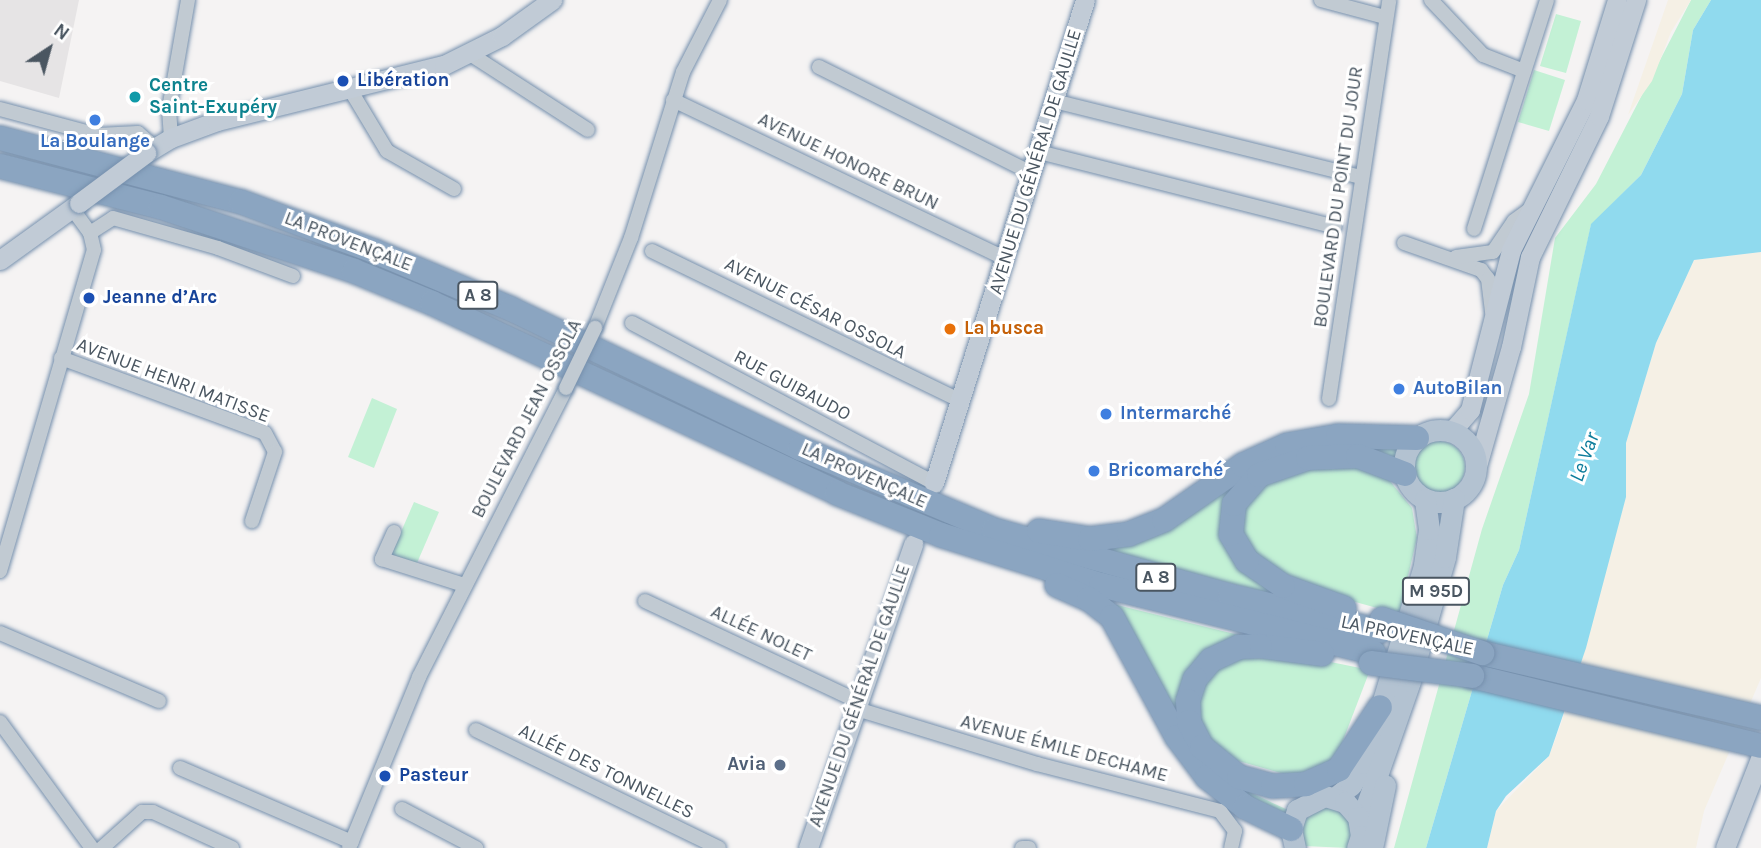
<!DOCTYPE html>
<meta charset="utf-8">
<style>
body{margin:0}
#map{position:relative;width:1761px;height:848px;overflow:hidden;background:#f5f3f3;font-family:Karla,sans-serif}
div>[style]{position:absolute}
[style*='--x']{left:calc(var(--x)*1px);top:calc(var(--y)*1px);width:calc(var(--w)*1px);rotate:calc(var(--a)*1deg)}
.education>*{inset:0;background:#e6e4e5}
.green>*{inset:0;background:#c3f1d5}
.round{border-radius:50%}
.sand>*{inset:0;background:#f5f0e5}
.water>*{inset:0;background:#90daee}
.roads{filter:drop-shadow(0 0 2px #7690ad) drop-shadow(0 0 2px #7690ad)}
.street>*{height:14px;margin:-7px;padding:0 7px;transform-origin:7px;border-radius:7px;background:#c1cad2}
.secondary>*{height:19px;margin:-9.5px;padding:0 9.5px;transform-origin:9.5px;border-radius:9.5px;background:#c1cbd6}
.primary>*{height:21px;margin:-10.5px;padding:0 10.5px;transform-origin:10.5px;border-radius:10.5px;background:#b3c2d1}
.primary>.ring{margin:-10.5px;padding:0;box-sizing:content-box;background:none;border:21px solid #b3c2d1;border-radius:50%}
.highway>*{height:24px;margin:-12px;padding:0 12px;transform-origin:12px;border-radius:12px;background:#8ba5c1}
.bridges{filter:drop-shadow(0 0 2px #7690ad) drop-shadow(0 0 2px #7690ad)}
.street-bridge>*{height:14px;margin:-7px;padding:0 7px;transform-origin:7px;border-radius:7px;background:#c1cad2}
.secondary-bridge>*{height:19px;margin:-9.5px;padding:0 9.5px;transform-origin:9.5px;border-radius:9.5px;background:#c1cbd6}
.highway-bridge>*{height:24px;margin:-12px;padding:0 12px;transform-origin:12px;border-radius:12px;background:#8ba5c1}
.dots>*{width:19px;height:19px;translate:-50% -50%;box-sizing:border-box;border:4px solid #fff;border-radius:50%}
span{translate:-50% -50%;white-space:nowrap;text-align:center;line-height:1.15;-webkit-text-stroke:6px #fff;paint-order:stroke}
.shield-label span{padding:2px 5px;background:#fff;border:2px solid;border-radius:5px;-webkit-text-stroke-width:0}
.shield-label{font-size:18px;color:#4a5661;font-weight:700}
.transit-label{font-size:19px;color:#164399;font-weight:700}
.left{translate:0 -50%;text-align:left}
.culture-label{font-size:19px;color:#0d838f;font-weight:700}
.shop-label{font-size:19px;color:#366cbe;font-weight:700}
.street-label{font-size:19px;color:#4a5661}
.food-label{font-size:19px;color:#c56008;font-weight:700}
.service-label{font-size:19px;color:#4e5e75;font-weight:700}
.right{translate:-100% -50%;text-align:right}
.water-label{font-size:21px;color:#0c7c9b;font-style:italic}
.north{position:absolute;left:14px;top:14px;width:70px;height:70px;-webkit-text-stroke:5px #fff;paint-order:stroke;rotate:36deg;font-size:19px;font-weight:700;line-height:28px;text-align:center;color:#4a5661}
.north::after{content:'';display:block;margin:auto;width:24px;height:32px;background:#4a5661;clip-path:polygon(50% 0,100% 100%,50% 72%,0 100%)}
</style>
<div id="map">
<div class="education">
<i style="clip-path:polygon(0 0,79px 0,59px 98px,0 81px)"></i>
</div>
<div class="green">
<i style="clip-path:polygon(1691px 0,1711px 0,1693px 30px,1682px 94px,1641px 175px,1591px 225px,1519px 550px,1503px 585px,1426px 848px,1394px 848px,1482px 529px,1529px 394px,1555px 238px,1596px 184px)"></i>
<i style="clip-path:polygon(1556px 14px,1581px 21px,1566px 73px,1540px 66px)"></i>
<i style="clip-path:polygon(1534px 70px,1565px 80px,1549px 131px,1518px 122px)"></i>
<i style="clip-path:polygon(372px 398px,397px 409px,374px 468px,348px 457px)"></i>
<i style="clip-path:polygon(1325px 440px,1401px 445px,1395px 462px,1366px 449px,1325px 446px,1266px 462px,1236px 482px,1224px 507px,1222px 521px,1231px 554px,1243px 570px,1280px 596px,1088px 547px,1155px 531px,1256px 463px)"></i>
<i class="round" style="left:1413px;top:441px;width:52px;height:52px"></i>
<i style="clip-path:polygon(1308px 467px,1361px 467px,1385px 475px,1412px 508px,1417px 538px,1399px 614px,1330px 595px,1256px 559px,1241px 526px,1242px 512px,1259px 484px)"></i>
<i style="clip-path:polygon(414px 502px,439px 512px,417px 563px,391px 555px)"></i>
<i style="clip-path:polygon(1113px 604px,1255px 639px,1229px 643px,1180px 704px,1247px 791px,1288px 810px,1285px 819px,1205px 767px)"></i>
<i style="clip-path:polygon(1231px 658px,1316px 659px,1370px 670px,1339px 751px,1326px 764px,1291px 776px,1228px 758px,1201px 727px,1199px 685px)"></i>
<i style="clip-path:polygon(1324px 806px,1348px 816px,1353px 833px,1348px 848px,1304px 846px,1303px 821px)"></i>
</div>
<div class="sand">
<i style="clip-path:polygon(1668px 0,1691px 0,1671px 32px,1652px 81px,1628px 115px)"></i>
<i style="clip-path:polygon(1761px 252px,1761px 678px,1704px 811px,1696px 848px,1487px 848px,1496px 811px,1549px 756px,1561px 724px,1626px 497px,1626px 443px,1656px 343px,1694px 260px)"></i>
</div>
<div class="water">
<i style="clip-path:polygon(1711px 0,1761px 0,1761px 252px,1694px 260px,1656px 343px,1626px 443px,1626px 497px,1586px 648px,1549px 756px,1506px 796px,1496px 811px,1487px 848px,1426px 848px,1503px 585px,1519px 550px,1591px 224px,1641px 175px,1682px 94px,1693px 30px)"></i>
</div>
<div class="roads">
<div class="street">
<i style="--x:1321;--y:0;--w:66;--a:14.9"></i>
<i style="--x:1431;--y:0;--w:76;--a:46.6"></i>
<i style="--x:1483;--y:55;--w:44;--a:21.3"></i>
<i style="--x:470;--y:54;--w:140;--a:32.8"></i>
<i style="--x:819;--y:67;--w:238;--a:26.5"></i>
<i style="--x:351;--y:91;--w:70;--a:59"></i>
<i style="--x:387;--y:151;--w:77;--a:29.6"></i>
<i style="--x:673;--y:100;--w:369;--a:25.5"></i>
<i style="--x:1054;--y:101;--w:315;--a:13.9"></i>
<i style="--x:0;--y:109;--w:101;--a:14.9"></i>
<i style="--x:98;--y:135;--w:40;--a:-2.9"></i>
<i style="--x:138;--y:133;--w:23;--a:41"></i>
<i style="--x:171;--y:138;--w:29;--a:-94"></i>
<i style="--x:169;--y:109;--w:111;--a:-80.1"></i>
<i style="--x:1039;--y:152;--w:305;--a:14.2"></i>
<i style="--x:1474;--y:229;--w:240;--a:-72.3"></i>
<i style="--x:90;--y:233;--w:27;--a:-33"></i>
<i style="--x:113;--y:218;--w:109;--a:15.9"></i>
<i style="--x:218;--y:248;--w:80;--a:20.5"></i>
<i style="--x:1404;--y:243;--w:82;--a:19.3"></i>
<i style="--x:1481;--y:270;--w:11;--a:52"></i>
<i style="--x:1488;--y:279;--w:34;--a:83"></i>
<i style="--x:652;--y:251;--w:343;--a:25.9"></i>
<i style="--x:1456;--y:257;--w:37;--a:-8"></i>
<i style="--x:1493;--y:252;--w:37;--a:-56"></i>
<i style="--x:1514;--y:221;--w:17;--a:-36"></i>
<i style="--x:632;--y:323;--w:342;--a:27.9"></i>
<i style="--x:595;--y:328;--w:97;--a:-68.2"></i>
<i style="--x:631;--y:238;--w:174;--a:-72.6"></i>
<i style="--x:683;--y:72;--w:81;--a:-62.8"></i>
<i style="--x:61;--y:358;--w:217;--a:20.2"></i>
<i style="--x:265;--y:433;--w:21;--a:62"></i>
<i style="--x:275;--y:452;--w:73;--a:108.4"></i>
<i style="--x:1329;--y:399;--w:403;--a:-81.4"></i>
<i style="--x:394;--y:532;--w:30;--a:114"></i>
<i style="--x:382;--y:559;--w:86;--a:17.6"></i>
<i style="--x:0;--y:571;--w:334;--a:-73.7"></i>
<i style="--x:94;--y:250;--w:17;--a:-103"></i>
<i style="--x:90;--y:233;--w:31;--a:-126"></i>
<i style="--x:645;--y:601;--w:238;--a:25.2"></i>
<i style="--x:0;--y:633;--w:173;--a:23.2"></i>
<i style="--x:857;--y:709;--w:188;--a:17"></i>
<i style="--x:1037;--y:764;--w:189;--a:14.4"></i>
<i style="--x:1220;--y:811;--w:25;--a:53"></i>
<i style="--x:1235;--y:831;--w:17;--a:103"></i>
<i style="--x:0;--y:722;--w:156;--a:53.9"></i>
<i style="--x:476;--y:730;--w:270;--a:25.9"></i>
<i style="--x:180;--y:768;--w:187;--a:23.3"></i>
<i style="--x:402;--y:809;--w:84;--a:27.8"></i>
<i style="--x:102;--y:848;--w:54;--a:-42"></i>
<i style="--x:142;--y:812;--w:11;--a:0"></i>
<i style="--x:153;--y:812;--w:87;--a:24.5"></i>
<i style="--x:349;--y:848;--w:185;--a:-67.7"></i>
<i style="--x:419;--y:677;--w:324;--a:-63"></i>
<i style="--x:1022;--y:848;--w:7;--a:0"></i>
</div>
<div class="secondary">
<i style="--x:146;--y:153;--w:29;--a:-31"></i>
<i style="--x:171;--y:138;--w:49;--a:-20.3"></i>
<i style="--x:217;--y:121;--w:234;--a:-13.9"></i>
<i style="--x:444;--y:65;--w:65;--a:-26.6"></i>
<i style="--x:502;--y:36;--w:62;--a:-35.8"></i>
<i style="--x:0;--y:260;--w:97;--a:-35.8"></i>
<i style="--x:1451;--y:432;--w:29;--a:-49"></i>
<i style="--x:1470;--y:410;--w:165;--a:-75.6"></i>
<i style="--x:1511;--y:250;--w:168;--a:-63.4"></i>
<i style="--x:1586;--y:100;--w:105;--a:-72.8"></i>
<i style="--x:1477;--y:466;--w:124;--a:-74.1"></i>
<i style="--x:1511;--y:347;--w:92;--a:-78.1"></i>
<i style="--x:1530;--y:257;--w:157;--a:-63.9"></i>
<i style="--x:1599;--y:116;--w:122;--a:-72.3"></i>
<i style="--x:934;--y:483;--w:506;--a:-72.64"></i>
<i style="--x:808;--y:848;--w:322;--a:-70.9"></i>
<i style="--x:1725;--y:848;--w:99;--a:-68.6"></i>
</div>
<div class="primary">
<i class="ring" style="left:1404px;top:430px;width:51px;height:51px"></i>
<i style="--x:1336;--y:797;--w:19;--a:-39"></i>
<i style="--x:1351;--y:785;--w:26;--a:-59"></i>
<i style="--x:1364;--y:763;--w:207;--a:-73.1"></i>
<i style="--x:1424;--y:565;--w:36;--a:-82"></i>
<i style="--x:1429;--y:529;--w:30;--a:-98"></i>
<i style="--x:1360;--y:824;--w:151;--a:-70.7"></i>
<i style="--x:1410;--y:681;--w:129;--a:-74.2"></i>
<i style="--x:1445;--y:557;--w:59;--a:-81.2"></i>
<i style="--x:1295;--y:848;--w:19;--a:-102"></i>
<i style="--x:1291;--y:829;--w:20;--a:-72"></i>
<i style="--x:1297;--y:810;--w:31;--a:-27"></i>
<i style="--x:1325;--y:796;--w:21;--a:17"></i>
<i style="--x:1345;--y:802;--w:20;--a:49"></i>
<i style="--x:1358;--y:817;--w:19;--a:81"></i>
<i style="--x:1361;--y:836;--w:13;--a:108"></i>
<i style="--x:1372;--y:848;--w:64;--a:-78.3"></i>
</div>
<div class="highway">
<i style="--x:0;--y:138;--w:249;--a:14.9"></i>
<i style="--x:241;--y:202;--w:142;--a:20.2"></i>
<i style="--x:374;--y:251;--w:149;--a:22.9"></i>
<i style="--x:511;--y:309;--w:321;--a:25.7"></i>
<i style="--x:800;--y:448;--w:211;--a:22.9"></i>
<i style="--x:994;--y:530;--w:245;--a:15.6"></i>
<i style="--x:1230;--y:596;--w:154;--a:13.1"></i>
<i style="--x:0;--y:166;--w:166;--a:14.3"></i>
<i style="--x:161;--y:207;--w:203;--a:18.3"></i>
<i style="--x:354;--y:271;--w:84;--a:22.3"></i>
<i style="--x:432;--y:303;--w:447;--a:25.1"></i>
<i style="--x:837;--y:493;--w:112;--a:22"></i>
<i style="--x:941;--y:535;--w:168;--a:17.4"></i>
<i style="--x:1101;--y:585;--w:281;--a:14"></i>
<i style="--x:1039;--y:531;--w:52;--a:8.9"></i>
<i style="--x:1090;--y:539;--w:39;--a:-7"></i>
<i style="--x:1129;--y:534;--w:38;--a:-22"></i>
<i style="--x:1164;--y:520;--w:96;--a:-34.8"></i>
<i style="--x:1243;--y:465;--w:48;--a:-24.4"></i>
<i style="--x:1287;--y:445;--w:52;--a:-10"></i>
<i style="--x:1338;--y:436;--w:79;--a:1.5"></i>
<i style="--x:1057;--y:585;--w:35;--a:24"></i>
<i style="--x:1089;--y:599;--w:29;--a:38"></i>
<i style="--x:1112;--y:617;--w:136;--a:61.6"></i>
<i style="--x:1177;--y:737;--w:50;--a:53.1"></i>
<i style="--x:1207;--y:777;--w:48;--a:38.3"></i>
<i style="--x:1245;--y:807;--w:51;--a:25.6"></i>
<i style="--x:1344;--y:608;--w:65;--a:-160.2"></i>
<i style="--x:1283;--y:586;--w:44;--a:-145.2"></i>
<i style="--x:1247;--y:561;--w:31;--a:-121"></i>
<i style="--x:1231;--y:534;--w:30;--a:-84"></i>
<i style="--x:1234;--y:504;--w:38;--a:-49"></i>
<i style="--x:1259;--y:475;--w:52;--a:-19.1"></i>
<i style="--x:1308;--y:458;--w:50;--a:-2.3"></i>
<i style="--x:1358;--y:456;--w:50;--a:21"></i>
<i style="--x:1482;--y:653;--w:286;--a:13.1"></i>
<i style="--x:1322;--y:654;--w:63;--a:-172.6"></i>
<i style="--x:1260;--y:646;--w:21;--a:177"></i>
<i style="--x:1239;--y:647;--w:31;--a:155"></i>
<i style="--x:1211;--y:660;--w:25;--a:130"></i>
<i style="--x:1195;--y:679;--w:23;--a:108"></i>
<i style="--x:1188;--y:701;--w:21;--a:87"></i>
<i style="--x:1189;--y:722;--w:28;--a:63"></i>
<i style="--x:1202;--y:747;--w:48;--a:39"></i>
<i style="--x:1239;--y:777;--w:35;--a:15"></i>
<i style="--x:1273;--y:786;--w:33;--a:-3"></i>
<i style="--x:1306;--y:784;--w:36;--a:-24"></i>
<i style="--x:1339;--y:769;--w:74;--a:-56.5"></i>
<i style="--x:1472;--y:676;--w:297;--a:13.6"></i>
</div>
</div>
<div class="bridges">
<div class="street-bridge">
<i style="--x:566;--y:388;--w:67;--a:-64.2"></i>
</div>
<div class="secondary-bridge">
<i style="--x:79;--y:203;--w:84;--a:-36.7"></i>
</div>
<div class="highway-bridge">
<i style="--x:1382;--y:619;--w:106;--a:18.8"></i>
<i style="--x:1371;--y:663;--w:102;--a:7.3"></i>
</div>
</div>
<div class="dots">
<i style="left:343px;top:81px;background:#1a4fb4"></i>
<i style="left:135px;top:97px;background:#0f9aa8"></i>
<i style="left:95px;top:120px;background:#3f7fe0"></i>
<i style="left:89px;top:298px;background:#1a4fb4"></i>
<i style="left:950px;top:329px;background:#e8710a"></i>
<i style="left:1399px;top:389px;background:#3f7fe0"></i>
<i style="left:1106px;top:414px;background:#3f7fe0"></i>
<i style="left:1094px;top:471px;background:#3f7fe0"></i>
<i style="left:780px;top:765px;background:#5c6f8a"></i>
<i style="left:385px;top:776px;background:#1a4fb4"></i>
</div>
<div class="shield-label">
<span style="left:478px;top:295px">A 8</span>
<span style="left:1156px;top:577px">A 8</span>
<span style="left:1436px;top:591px">M 95D</span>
</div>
<div class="transit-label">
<span class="left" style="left:357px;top:81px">Libération</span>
<span class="left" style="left:103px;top:298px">Jeanne d’Arc</span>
<span class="left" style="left:399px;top:776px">Pasteur</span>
</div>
<div class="culture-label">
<span class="left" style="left:149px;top:97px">Centre<br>Saint-Exupéry</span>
</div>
<div class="shop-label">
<span style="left:95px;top:142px">La Boulange</span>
<span class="left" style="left:1413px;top:389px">AutoBilan</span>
<span class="left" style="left:1120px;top:414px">Intermarché</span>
<span class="left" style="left:1108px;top:471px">Bricomarché</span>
</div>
<div class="street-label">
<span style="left:848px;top:162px;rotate:26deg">AVENUE HONORE BRUN</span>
<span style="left:1036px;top:162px;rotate:-73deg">AVENUE DU GÉNÉRAL DE GAULLE</span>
<span style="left:1339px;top:197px;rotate:-82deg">BOULEVARD DU POINT DU JOUR</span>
<span style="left:348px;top:242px;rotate:21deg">LA PROVENÇALE</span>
<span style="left:815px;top:309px;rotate:27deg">AVENUE CÉSAR OSSOLA</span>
<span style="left:173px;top:381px;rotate:21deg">AVENUE HENRI MATISSE</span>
<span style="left:792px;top:386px;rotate:28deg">RUE GUIBAUDO</span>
<span style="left:527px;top:419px;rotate:-63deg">BOULEVARD JEAN OSSOLA</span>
<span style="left:864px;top:476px;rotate:24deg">LA PROVENÇALE</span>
<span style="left:761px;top:634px;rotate:25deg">ALLÉE NOLET</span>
<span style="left:1407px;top:636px;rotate:12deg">LA PROVENÇALE</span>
<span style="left:860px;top:696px;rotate:-71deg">AVENUE DU GÉNÉRAL DE GAULLE</span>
<span style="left:1064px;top:749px;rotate:15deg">AVENUE ÉMILE DECHAME</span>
<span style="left:606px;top:772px;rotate:26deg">ALLÉE DES TONNELLES</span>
</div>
<div class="food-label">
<span class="left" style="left:964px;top:329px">La busca</span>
</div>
<div class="service-label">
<span class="right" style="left:766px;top:765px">Avia</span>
</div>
<div class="water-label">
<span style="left:1584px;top:457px;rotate:-70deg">Le Var</span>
</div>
<div class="north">N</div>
</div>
